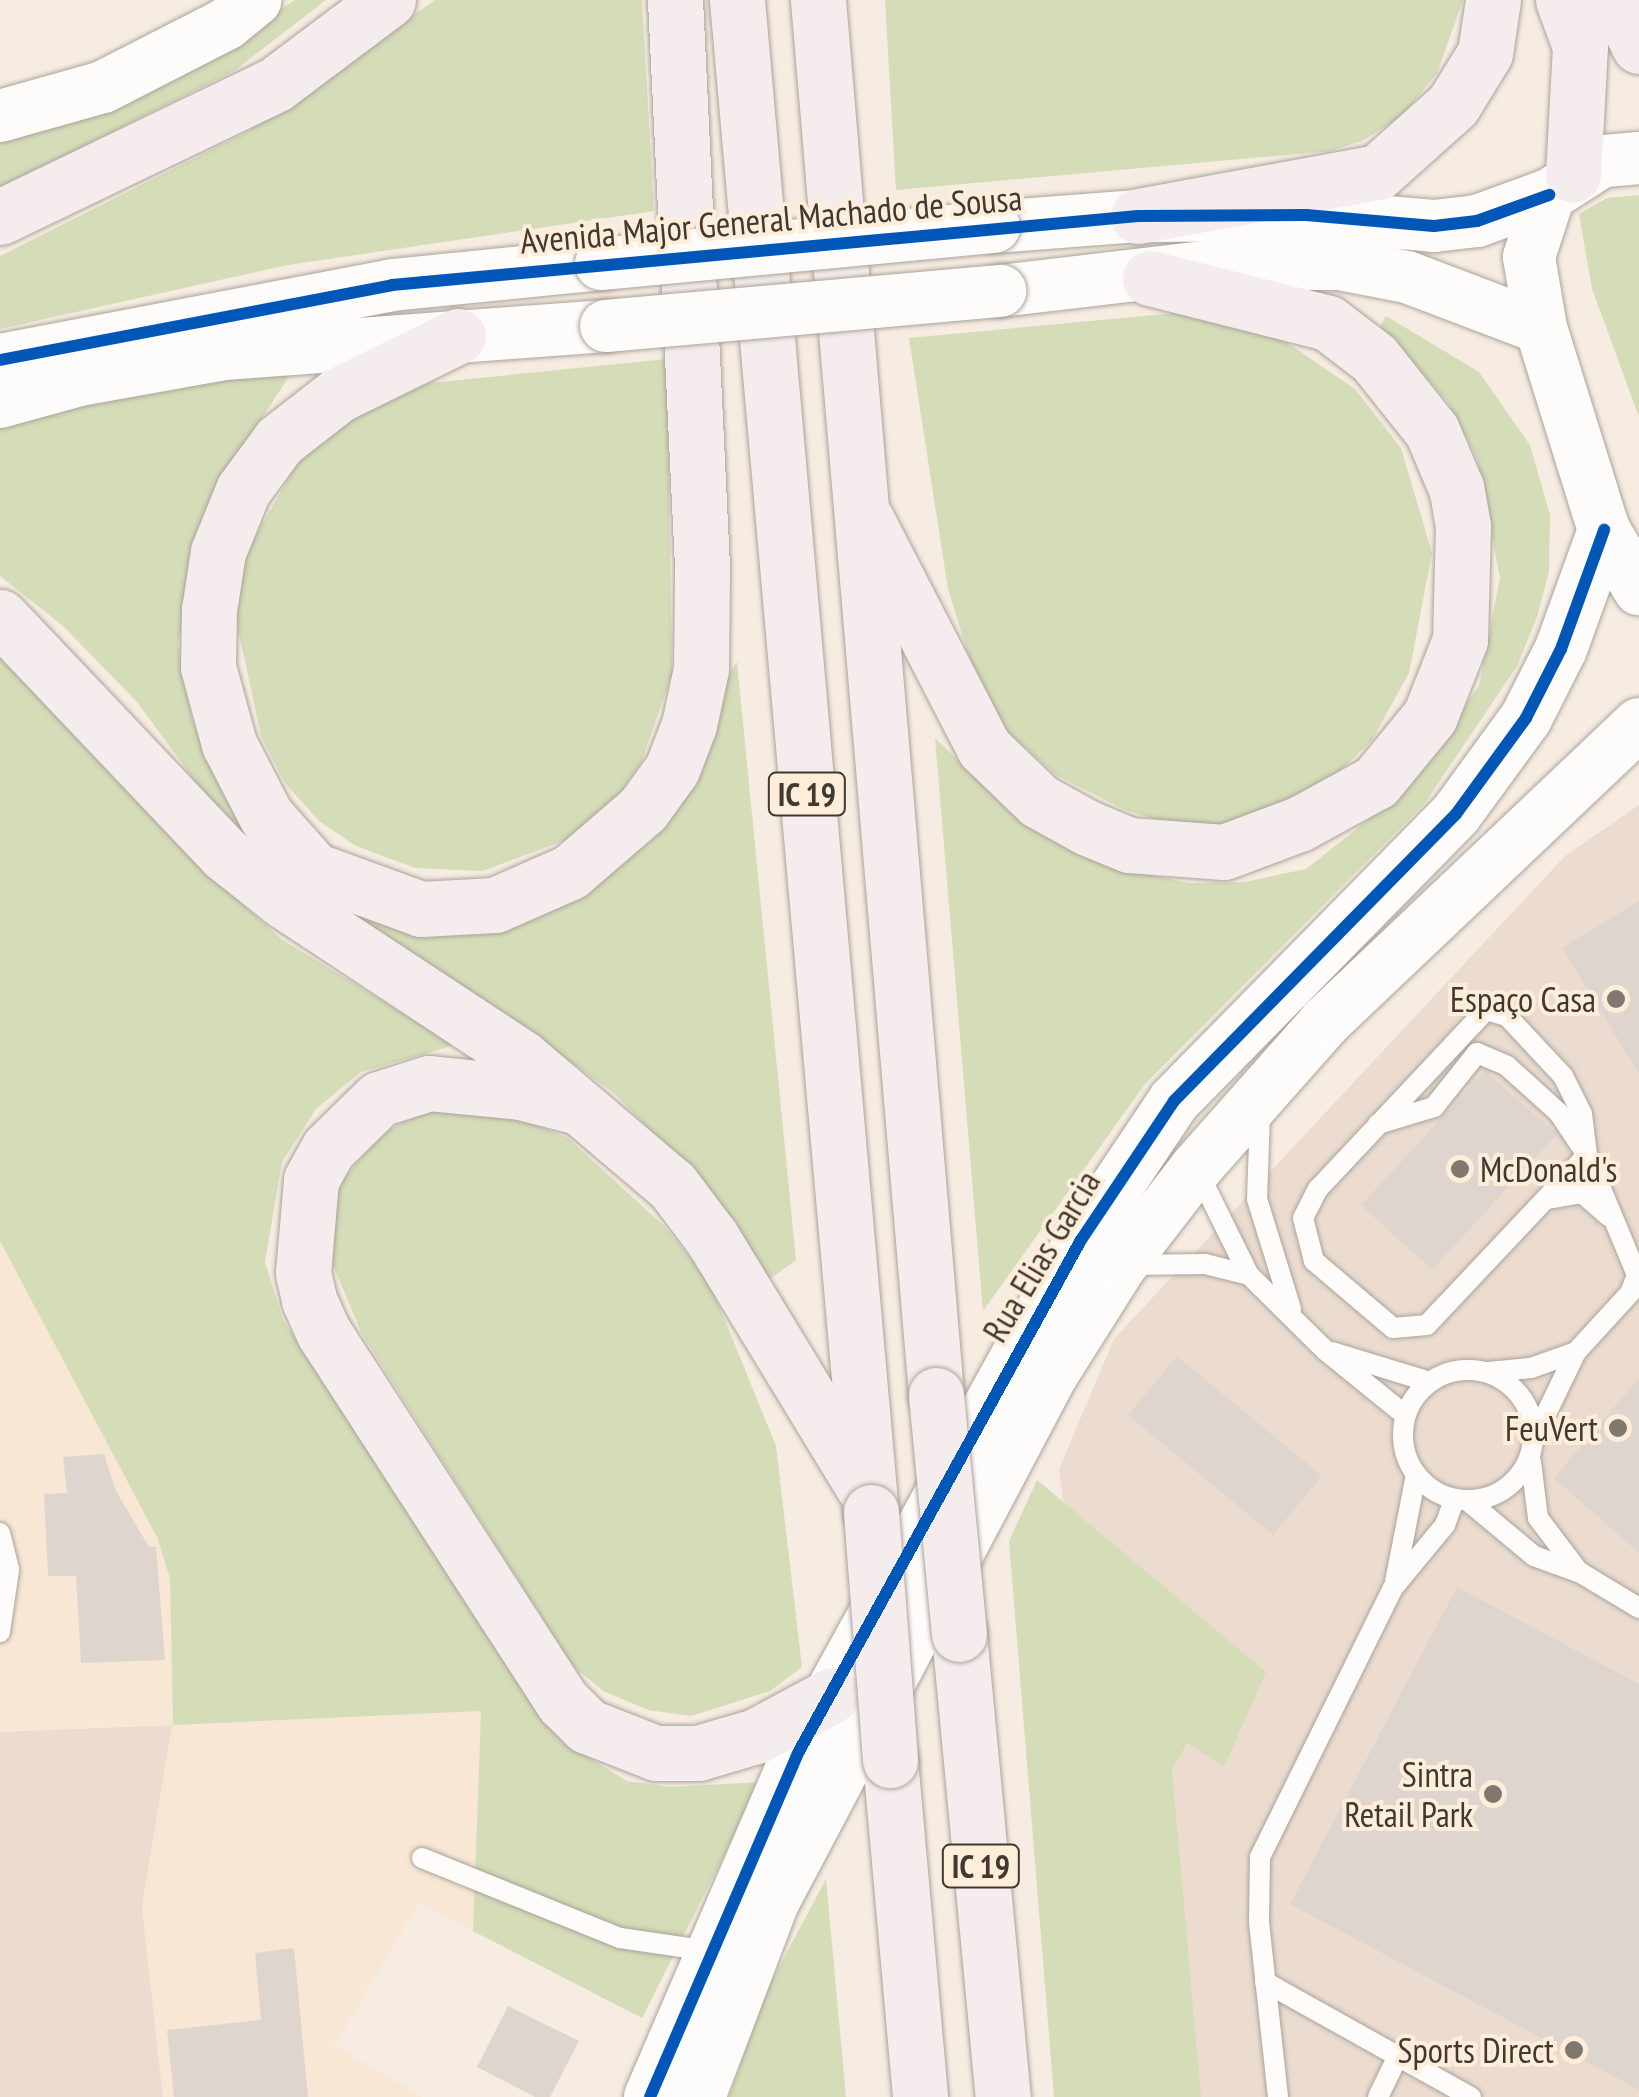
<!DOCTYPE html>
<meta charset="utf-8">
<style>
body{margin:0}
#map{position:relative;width:1639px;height:2097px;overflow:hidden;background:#f6ece1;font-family:"PT Sans Narrow",sans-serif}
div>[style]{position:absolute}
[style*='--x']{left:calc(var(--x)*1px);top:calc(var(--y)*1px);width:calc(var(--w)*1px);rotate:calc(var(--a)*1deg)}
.commercial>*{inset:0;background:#ebdccf}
.built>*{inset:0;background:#f8e7d4}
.green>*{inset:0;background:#d5dcb8}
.building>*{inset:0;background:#ded6ce}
.roads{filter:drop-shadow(0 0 2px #aba39b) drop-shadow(0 0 2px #aba39b)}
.service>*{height:20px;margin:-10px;padding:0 10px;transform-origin:10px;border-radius:10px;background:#fefcfa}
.service>.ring{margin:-10px;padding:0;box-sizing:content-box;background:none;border:20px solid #fefcfa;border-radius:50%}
.tertiary>*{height:52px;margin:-26px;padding:0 26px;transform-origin:26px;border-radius:26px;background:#fefcfa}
.trunk>*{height:55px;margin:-27.5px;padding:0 27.5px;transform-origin:27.5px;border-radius:27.5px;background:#f5eded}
.bridges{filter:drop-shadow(0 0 2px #aba39b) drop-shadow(0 0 2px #aba39b)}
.tertiary-bridge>*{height:52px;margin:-26px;padding:0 26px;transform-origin:26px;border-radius:26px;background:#fefcfa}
.trunk-bridge>*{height:55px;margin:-27.5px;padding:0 27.5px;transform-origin:27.5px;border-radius:27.5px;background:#f5eded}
.cycleway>*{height:12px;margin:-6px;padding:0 6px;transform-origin:6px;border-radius:6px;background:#0057b8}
.dots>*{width:28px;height:28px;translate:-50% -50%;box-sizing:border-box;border:5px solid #feedd9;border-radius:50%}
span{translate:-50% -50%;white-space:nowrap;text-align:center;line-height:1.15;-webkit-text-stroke:8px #feedd9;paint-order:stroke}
.shield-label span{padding:2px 8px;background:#feedd9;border:2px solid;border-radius:8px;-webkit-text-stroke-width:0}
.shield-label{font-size:32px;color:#403931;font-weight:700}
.street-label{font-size:35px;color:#403931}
.poi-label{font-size:35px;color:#403931}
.right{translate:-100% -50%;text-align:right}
.left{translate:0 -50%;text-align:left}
</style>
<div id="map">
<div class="commercial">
<i style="clip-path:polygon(1639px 805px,1639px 2097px,1138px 2097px,1059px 1469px,1114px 1339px,1565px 856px)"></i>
<i style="clip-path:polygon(173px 1725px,142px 1907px,163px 2097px,0 2097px,0 1732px)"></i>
</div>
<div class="built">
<i style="clip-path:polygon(0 1216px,158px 1539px,170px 1579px,173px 1725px,481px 1711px,473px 1931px,419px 1902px,335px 2046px,423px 2097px,163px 2097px,142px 1907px,172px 1725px,0 1731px)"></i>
</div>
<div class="green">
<i style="clip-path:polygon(295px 0,326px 0,234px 71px,0 188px,0 131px,229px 43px)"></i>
<i style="clip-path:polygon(435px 0,642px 0,654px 211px,288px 265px,0 329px,0 256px,247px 132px)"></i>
<i style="clip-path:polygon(885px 0,1463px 0,1437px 73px,1403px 115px,1364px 140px,1331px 151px,896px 190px)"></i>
<i style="clip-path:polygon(1639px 195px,1639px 417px,1592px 289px,1579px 214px,1607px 198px)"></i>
<i style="clip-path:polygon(1176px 313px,1273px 333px,1355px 389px,1401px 448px,1432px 553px,1409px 673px,1372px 740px,1329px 782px,1233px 823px,1181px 827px,1125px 810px,1056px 775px,1009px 733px,977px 683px,948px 589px,909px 338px)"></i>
<i style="clip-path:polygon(1386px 316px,1479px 372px,1530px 445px,1550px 515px,1549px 572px,1537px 617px,1517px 666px,1425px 803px,1145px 1084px,983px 1311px,935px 738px,1006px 806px,1132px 871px,1189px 883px,1244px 882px,1306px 869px,1403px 792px,1479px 686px,1500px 578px,1477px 458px,1448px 402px,1380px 327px)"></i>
<i style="clip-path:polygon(667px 359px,672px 674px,641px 763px,611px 806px,573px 837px,483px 871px,415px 868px,356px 846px,319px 821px,285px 783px,261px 736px,233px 606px,248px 549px,306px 448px,357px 409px,420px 384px)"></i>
<i style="clip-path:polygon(276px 371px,288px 378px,232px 465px,193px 561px,178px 644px,192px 719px,226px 799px,278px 866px,463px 928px,534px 918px,578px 900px,657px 836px,680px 805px,707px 752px,727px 676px,737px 662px,796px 1260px,771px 1278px,757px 1271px,684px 1166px,614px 1093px,528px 1032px,273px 874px,217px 811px,137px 702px,63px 626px,0 576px,0 425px,171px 382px)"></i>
<i style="clip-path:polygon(0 654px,204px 869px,281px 939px,455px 1045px,361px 1072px,316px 1109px,282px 1162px,265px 1262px,283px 1320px,562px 1741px,627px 1781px,670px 1787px,761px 1782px,642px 2018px,473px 1931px,481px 1711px,173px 1725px,170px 1579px,158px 1539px,0 1241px)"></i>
<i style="clip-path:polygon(424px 1111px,502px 1111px,568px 1138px,665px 1227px,709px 1281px,776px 1446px,802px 1667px,770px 1691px,691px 1716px,648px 1710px,603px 1691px,572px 1665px,362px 1334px,330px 1258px,328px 1221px,340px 1183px,380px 1135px)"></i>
<i style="clip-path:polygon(1037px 1480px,1266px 1672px,1224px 1767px,1187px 1743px,1172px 1770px,1201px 2097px,1054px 2097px,1009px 1541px)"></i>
<i style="clip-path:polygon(826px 1879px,846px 2097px,729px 2097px,769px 1986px)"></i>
</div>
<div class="building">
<i style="clip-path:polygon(1639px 901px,1639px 1074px,1562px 948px)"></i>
<i style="clip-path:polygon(1485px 1071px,1557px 1134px,1432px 1270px,1361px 1205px)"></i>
<i style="clip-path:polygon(1177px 1356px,1322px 1476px,1273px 1535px,1128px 1415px)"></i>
<i style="clip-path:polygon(1639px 1378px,1639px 1553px,1554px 1478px)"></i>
<i style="clip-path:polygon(104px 1454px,116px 1491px,149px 1547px,156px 1547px,165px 1660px,81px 1663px,76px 1576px,48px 1576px,44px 1494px,67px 1493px,63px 1457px)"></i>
<i style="clip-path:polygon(1457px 1587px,1639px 1684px,1639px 2090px,1290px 1904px)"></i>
<i style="clip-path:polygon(294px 1948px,308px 2097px,174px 2097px,167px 2030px,261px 2020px,255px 1953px)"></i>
<i style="clip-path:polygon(508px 2006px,579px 2041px,550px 2097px,535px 2097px,477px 2067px)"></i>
</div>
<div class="roads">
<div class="service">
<i style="--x:1486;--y:1010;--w:22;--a:16"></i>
<i style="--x:1507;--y:1016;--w:82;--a:47"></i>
<i style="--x:1563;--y:1076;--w:42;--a:63.4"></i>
<i style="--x:1582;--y:1114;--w:41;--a:83"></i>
<i style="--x:1587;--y:1155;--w:233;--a:133.3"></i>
<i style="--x:1427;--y:1325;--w:34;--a:175"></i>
<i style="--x:1393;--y:1328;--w:104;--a:-139.7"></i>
<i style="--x:1314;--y:1261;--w:44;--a:-104.3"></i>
<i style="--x:1303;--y:1218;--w:33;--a:-63"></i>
<i style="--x:1318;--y:1189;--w:245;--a:-46.8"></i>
<i style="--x:1260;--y:1114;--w:85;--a:92"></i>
<i style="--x:1257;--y:1199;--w:115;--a:72.8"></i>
<i style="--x:1378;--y:1124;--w:59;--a:-16.9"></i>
<i style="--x:1434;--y:1107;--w:69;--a:-51.5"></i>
<i style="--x:1477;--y:1053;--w:33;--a:23"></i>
<i style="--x:1507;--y:1066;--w:70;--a:42.1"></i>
<i style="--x:1559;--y:1113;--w:50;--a:56.3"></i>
<i style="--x:1587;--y:1155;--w:130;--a:67.4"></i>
<i style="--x:1637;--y:1275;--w:19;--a:111"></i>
<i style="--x:1630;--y:1293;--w:80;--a:132.5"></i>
<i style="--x:1576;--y:1352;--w:97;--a:115.8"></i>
<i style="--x:1197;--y:1170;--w:117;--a:63.7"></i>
<i style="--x:1249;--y:1275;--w:108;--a:44.6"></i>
<i style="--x:1326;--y:1351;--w:102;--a:39"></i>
<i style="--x:1548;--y:1199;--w:35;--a:-10"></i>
<i style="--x:1582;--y:1193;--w:35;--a:41"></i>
<i style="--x:1128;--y:1265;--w:77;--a:-0.7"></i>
<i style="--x:1205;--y:1264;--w:45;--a:14"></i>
<i style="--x:1332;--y:1352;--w:102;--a:17"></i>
<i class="ring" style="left:1403px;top:1370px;width:110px;height:110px"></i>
<i style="--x:1488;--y:1372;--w:43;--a:-5.3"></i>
<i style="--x:1531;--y:1368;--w:48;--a:-19.6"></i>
<i style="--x:1531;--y:1462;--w:56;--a:82.9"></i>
<i style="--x:1538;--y:1518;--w:63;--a:52.8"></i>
<i style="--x:1468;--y:1501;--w:86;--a:39.8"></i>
<i style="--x:1534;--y:1556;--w:50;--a:19.9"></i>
<i style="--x:1581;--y:1573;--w:68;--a:31.1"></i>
<i style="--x:0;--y:1533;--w:38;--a:76"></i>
<i style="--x:9;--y:1570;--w:63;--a:98.3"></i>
<i style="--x:1395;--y:1582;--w:109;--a:-78.9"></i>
<i style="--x:422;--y:1858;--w:214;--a:22"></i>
<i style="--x:620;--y:1938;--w:90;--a:8.3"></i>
<i style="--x:1265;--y:1982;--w:236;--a:29.2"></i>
<i style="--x:1278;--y:2097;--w:177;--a:-96.2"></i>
<i style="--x:1259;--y:1921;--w:64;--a:-89.1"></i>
<i style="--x:1260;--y:1857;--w:300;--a:-63.7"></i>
<i style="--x:1393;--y:1588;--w:82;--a:-50.5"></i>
<i style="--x:1445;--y:1525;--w:27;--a:-70"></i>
<i style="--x:1378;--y:2097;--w:46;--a:-64"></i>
</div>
<div class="tertiary">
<i style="--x:0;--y:116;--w:107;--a:-15.7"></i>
<i style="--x:103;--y:87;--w:138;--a:-27.1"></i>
<i style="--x:226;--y:24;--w:38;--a:-39"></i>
<i style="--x:1639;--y:158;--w:37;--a:175"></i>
<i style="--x:1602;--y:161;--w:63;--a:147.3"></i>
<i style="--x:1549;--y:195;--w:65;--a:107.9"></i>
<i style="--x:1529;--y:257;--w:72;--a:80.4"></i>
<i style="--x:1541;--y:328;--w:212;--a:72.7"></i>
<i style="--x:1604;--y:530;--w:69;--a:59.3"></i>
<i style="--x:994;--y:227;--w:144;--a:-4.4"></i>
<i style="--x:1138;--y:216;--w:168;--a:-0.3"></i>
<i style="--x:1306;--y:215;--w:128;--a:4.9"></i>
<i style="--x:1434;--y:226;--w:43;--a:-6.6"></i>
<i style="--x:1477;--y:221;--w:77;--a:-19.9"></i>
<i style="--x:1000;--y:291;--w:232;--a:-6.7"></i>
<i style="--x:1230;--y:264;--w:109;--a:0"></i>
<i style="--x:1339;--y:264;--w:69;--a:10.8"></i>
<i style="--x:1407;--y:277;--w:143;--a:20.8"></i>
<i style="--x:0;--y:360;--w:399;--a:-10.8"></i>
<i style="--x:392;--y:285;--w:210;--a:-5.7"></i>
<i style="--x:0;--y:402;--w:83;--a:-15.4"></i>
<i style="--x:80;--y:380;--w:146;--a:-10.2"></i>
<i style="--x:224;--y:354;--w:383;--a:-4.2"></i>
<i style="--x:650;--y:2097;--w:374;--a:-66.7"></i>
<i style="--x:798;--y:1753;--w:586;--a:-61.12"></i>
<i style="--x:1081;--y:1240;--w:167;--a:-56.2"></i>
<i style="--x:1174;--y:1101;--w:402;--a:-45.5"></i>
<i style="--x:1456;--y:814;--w:119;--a:-53.9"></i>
<i style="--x:1526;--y:718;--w:77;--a:-63.1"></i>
<i style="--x:1561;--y:649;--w:127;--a:-70.1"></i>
<i style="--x:699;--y:2097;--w:209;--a:-69.2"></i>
<i style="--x:773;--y:1902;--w:595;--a:-62.14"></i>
<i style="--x:1051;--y:1376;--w:131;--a:-57.8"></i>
<i style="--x:1121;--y:1265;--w:123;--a:-52.3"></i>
<i style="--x:1196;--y:1168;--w:195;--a:-48.5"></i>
<i style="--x:1325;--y:1022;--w:433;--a:-43.5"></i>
</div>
<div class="trunk">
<i style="--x:737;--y:0;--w:1518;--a:84.94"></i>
<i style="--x:818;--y:0;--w:1400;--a:85.16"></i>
<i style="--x:1563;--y:0;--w:49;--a:69.7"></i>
<i style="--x:1580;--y:46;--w:129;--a:93.1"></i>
<i style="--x:1617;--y:0;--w:51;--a:64.4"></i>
<i style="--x:1138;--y:216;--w:244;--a:-10.4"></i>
<i style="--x:1378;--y:172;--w:101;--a:-41.8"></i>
<i style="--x:1453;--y:105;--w:61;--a:-58.4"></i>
<i style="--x:1485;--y:53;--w:54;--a:-81.4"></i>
<i style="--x:0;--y:217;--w:306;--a:-25.7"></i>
<i style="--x:276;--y:84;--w:140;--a:-36.9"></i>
<i style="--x:458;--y:336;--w:134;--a:153.8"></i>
<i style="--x:338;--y:395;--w:75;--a:142.1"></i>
<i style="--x:279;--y:441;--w:61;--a:126.3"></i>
<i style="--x:243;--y:490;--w:67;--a:112"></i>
<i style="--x:218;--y:552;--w:59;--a:98.8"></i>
<i style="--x:209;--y:610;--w:57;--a:91"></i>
<i style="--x:208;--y:667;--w:80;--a:74.7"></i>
<i style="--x:229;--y:744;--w:81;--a:62.8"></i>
<i style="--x:266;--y:816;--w:72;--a:48.4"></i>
<i style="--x:314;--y:870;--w:114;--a:20"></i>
<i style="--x:421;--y:909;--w:74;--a:-3.1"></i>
<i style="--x:495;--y:905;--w:82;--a:-23.7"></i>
<i style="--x:570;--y:872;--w:96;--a:-40.8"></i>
<i style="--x:643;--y:809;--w:49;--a:-54.1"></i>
<i style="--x:672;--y:769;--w:47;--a:-68.9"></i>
<i style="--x:689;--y:725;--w:57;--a:-77.9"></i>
<i style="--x:701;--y:669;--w:103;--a:-89.4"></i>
<i style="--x:702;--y:566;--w:567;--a:-92.73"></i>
<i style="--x:867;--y:521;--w:255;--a:62.7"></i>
<i style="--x:984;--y:748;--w:76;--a:43.9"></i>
<i style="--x:1039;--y:801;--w:56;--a:28.9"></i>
<i style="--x:1088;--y:828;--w:44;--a:22.5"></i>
<i style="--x:1129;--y:845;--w:95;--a:4.2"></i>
<i style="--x:1224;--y:852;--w:82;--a:-20.6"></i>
<i style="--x:1301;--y:823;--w:85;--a:-28.7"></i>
<i style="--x:1376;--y:782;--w:85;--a:-50.7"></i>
<i style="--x:1430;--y:716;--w:82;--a:-68.5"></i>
<i style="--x:1460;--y:640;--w:114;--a:-88.5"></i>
<i style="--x:1463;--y:526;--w:39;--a:-100"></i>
<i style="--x:1456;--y:488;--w:62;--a:-112.8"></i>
<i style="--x:1432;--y:431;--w:93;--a:-128.5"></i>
<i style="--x:1374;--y:358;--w:58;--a:-142.7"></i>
<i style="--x:1328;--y:323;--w:184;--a:-165.8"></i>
<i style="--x:0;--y:617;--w:327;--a:46.5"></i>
<i style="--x:225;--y:854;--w:75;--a:38.5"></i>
<i style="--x:284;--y:901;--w:285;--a:33.4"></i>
<i style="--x:522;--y:1058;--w:197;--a:40.3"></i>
<i style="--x:672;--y:1185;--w:66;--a:53"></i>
<i style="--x:712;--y:1238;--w:290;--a:58.7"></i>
<i style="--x:575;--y:1106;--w:57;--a:-165.7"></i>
<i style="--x:520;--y:1092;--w:91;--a:-174.4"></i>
<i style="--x:429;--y:1083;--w:52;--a:162.3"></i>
<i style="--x:379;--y:1099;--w:71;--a:135.6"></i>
<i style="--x:328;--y:1149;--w:35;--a:119"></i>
<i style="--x:311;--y:1180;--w:93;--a:94.9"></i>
<i style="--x:303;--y:1273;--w:28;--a:77"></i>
<i style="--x:309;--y:1300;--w:36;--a:66"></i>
<i style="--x:324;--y:1333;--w:440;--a:57.1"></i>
<i style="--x:563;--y:1702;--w:34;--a:45"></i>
<i style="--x:587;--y:1726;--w:74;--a:21.4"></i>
<i style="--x:656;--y:1753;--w:42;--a:0"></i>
<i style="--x:698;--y:1753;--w:60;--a:-16.3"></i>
<i style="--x:756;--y:1736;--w:86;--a:-28.3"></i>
<i style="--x:959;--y:1634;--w:465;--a:84.6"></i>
<i style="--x:890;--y:1760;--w:338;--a:84.9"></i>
</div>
</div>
<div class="bridges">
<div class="tertiary-bridge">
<i style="--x:601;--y:264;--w:395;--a:-5.4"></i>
<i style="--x:606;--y:326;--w:396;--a:-5.1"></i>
</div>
<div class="trunk-bridge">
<i style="--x:936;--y:1395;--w:240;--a:84.5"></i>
<i style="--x:871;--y:1512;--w:249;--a:85.6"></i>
</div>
</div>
<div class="cycleway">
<i style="--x:0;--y:360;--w:399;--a:-10.8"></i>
<i style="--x:392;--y:285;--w:749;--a:-5.28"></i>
<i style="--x:1138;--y:216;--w:168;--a:-0.3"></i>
<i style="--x:1306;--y:215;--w:128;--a:4.9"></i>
<i style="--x:1434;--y:226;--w:43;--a:-6.6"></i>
<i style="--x:1477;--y:221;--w:77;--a:-19.9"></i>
<i style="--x:650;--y:2097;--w:374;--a:-66.7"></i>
<i style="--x:798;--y:1753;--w:586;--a:-61.12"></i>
<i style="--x:1081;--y:1240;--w:167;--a:-56.2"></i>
<i style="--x:1174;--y:1101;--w:402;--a:-45.5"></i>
<i style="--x:1456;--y:814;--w:119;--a:-53.9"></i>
<i style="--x:1526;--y:718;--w:77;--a:-63.1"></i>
<i style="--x:1561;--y:649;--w:127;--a:-70.1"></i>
</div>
<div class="dots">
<i style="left:1616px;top:999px;background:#80786f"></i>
<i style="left:1460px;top:1169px;background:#80786f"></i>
<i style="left:1618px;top:1428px;background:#80786f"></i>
<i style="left:1493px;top:1794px;background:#80786f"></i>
<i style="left:1574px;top:2050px;background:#80786f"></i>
</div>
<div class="shield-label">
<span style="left:807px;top:794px">IC 19</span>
<span style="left:981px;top:1866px">IC 19</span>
</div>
<div class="street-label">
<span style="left:771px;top:219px;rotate:-5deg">Avenida Major General Machado de Sousa</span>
<span style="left:1041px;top:1256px;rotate:-59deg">Rua Elias Garcia</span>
</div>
<div class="poi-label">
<span class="right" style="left:1596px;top:999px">Espaço Casa</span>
<span class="left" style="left:1480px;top:1169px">McDonald's</span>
<span class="right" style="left:1598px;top:1428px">FeuVert</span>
<span class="right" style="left:1473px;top:1794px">Sintra<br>Retail Park</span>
<span class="right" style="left:1554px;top:2050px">Sports Direct</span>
</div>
</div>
